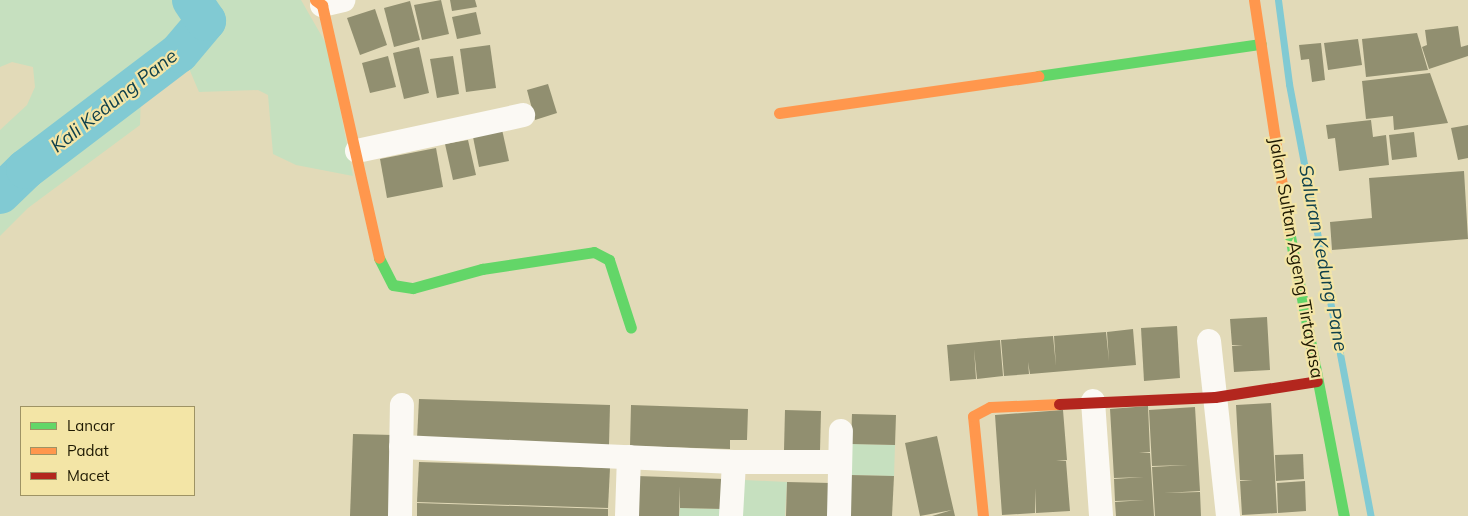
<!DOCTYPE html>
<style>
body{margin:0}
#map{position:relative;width:1468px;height:516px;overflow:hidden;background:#e2dab8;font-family:Mulish,sans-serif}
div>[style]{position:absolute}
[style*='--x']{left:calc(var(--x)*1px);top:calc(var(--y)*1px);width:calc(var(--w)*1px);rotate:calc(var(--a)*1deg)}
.green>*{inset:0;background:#c6e0bf}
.stream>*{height:7px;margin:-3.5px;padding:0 3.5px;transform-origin:3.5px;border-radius:3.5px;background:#81cad3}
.river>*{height:40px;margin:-20px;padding:0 20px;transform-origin:20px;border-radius:20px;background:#81cad3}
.building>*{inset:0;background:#918f70}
.street>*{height:24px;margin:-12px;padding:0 12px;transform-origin:12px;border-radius:12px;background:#fbf9f4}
.fast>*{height:11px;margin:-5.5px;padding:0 5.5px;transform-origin:5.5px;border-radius:5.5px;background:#63d668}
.slow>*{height:11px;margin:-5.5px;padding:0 5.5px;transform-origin:5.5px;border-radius:5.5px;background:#ff974d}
.jam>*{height:11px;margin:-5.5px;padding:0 5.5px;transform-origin:5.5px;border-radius:5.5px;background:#b3261e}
span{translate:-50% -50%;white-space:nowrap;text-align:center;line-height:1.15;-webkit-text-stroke:4.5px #f3e5a6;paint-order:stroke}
.street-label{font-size:18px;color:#1e1902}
.water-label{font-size:19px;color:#0f404b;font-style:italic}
.legend{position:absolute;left:20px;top:406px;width:175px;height:90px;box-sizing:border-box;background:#f3e5a6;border:1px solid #9e9364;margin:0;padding:6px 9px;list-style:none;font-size:15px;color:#1e1902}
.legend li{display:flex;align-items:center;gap:10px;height:25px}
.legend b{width:25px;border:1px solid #9e9364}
</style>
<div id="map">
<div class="green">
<i style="clip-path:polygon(0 0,182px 0,195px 21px,173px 47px,0 182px,0 130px,27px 105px,35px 87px,33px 67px,12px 62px,0 67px)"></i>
<i style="clip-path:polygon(202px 0,301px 0,328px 47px,353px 176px,296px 165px,273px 154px,268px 95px,258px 90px,199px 92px,185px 59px,216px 22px)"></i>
<i style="clip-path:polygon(141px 93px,140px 125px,28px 208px,0 236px,0 205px,32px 176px)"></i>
<i style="clip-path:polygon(851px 444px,895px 445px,894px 476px,850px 475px)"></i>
<i style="clip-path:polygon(744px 480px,787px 482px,785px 516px,742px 516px)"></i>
<i style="clip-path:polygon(680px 508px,723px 509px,723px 516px,679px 516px)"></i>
</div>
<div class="stream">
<i style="--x:1278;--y:0;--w:85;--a:82.5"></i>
<i style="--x:1289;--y:84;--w:440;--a:79.3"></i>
</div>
<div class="river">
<i style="--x:0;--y:194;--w:36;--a:-44"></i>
<i style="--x:26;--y:169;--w:192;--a:-37.2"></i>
<i style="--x:179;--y:53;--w:42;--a:-49.8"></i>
<i style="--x:206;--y:21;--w:25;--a:-124"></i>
</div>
<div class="building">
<i style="clip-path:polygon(441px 0,449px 34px,422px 40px,414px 5px)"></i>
<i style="clip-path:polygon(450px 0,475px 0,477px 7px,452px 11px)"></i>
<i style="clip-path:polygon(410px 1px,420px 40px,394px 47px,384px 8px)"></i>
<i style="clip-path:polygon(375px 9px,387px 45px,360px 55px,347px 18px)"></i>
<i style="clip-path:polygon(476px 12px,481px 34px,457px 39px,452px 17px)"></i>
<i style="clip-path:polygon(1458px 26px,1461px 47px,1468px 45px,1468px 56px,1429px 69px,1422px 47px,1427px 45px,1425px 30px)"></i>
<i style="clip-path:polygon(1417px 33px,1428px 70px,1366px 77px,1362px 39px)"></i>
<i style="clip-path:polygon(1358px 39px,1362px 65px,1328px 70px,1324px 43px)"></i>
<i style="clip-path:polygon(1321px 43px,1325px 80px,1312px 82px,1309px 59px,1301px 60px,1299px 45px)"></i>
<i style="clip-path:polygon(490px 45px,496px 88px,466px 92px,460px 49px)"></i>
<i style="clip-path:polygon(419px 47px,429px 93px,404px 99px,393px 53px)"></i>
<i style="clip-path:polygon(388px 56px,396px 87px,370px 93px,362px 63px)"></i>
<i style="clip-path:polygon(453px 56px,459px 94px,437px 98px,430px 59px)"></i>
<i style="clip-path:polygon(1430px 73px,1448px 123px,1394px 130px,1393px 116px,1366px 119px,1362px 81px)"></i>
<i style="clip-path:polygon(548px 84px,557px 113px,535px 120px,527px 90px)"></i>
<i style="clip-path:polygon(1371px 120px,1373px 137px,1386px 135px,1389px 165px,1339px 171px,1335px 138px,1328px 139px,1326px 125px)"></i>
<i style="clip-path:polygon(501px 125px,509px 161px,479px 167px,472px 132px)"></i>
<i style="clip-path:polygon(1468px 125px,1468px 158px,1458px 160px,1451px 128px)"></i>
<i style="clip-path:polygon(1414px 132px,1417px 157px,1392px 160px,1389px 135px)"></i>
<i style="clip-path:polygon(468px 140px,476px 175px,453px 180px,445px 144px)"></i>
<i style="clip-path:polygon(436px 148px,443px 187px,387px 198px,380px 159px)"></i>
<i style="clip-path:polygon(1464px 171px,1468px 239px,1332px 250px,1330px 222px,1372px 218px,1369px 178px)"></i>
<i style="clip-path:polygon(1267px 317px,1270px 370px,1234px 372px,1232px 346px,1243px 345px,1232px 345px,1230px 319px)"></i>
<i style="clip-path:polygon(1177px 326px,1180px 378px,1144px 381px,1141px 328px)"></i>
<i style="clip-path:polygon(1133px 329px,1136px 365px,1030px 374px,1028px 362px,1029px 374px,1004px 376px,1001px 340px,1053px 336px,1056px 366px,1054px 336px,1106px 332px,1109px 361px,1107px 332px)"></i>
<i style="clip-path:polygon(1000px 340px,1003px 376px,977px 379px,974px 349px,976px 379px,950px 381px,947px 345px)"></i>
<i style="clip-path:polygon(419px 399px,610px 405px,609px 445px,417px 439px)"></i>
<i style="clip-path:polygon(1271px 403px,1277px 513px,1242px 515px,1240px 481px,1253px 480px,1240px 480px,1236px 405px)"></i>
<i style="clip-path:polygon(631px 405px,748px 409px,747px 440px,730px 440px,730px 449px,630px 446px)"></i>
<i style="clip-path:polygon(1148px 406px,1150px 452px,1139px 453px,1150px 453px,1154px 516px,1116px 516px,1115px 502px,1145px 500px,1115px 501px,1114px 479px,1144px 477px,1114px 478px,1110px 409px)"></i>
<i style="clip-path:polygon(1195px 407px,1200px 491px,1164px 493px,1200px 492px,1201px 516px,1155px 516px,1152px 467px,1188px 465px,1152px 466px,1149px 410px)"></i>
<i style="clip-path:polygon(785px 410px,821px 411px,820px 451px,784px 450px)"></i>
<i style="clip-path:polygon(1063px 410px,1067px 460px,1056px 461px,1066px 461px,1070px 511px,1036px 513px,1035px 488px,1035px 513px,1002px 515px,995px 415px)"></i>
<i style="clip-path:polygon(852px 414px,896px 415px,895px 445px,851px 444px)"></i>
<i style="clip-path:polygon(353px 434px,393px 435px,391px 516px,350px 516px)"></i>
<i style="clip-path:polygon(937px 436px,948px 486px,955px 516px,932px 516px,952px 510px,920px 516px,910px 468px,919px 466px,910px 468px,905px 443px)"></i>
<i style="clip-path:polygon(1303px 454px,1304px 479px,1276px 481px,1275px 455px)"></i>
<i style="clip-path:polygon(419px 462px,610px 468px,608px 508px,417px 502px)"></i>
<i style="clip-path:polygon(850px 475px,894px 476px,892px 516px,849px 516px)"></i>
<i style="clip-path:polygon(637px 476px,724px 479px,723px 509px,680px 508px,680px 486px,679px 516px,635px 516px)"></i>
<i style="clip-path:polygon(1305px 481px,1306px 511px,1278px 513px,1277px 483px)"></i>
<i style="clip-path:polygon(787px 482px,831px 483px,829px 516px,786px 516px)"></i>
<i style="clip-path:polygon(417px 503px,608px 509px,608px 516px,417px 516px)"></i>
</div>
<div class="street">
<i style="--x:322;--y:5;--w:22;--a:-13"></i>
<i style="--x:357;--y:151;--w:170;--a:-12.2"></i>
<i style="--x:1209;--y:341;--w:176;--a:83.8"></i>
<i style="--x:1093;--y:401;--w:115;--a:86"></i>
<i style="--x:401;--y:447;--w:333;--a:2.6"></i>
<i style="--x:734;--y:462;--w:106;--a:0"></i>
<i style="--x:400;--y:516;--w:111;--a:-89"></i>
<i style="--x:627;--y:516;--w:59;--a:-88.1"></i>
<i style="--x:731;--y:516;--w:54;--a:-86.8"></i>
<i style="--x:839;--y:516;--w:85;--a:-88.7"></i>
</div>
<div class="fast">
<i style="--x:1038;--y:76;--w:225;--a:-8.2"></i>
<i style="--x:1289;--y:231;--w:290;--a:79.1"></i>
<i style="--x:379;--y:258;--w:30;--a:63"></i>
<i style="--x:393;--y:285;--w:20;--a:9"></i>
<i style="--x:413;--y:288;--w:72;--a:-15.4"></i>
<i style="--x:482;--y:269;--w:113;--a:-8.6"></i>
<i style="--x:594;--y:252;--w:17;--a:28"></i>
<i style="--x:609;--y:260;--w:71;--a:72.1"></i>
</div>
<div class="slow">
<i style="--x:315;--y:0;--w:9;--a:36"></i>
<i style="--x:322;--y:5;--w:259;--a:77.3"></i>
<i style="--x:1254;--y:0;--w:234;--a:81.4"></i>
<i style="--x:779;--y:113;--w:262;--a:-8.1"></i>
<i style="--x:983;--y:516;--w:100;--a:-95.7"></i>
<i style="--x:973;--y:416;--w:19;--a:-28"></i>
<i style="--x:990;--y:407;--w:69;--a:-2.5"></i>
</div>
<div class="jam">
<i style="--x:1059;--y:404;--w:156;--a:-2.6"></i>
<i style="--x:1215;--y:397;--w:103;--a:-8.9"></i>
</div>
<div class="street-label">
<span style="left:1296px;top:258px;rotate:80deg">Jalan Sultan Ageng Tirtayasa</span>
</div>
<div class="water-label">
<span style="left:114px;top:101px;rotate:-38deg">Kali Kedung Pane</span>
<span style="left:1323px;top:258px;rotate:79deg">Saluran Kedung Pane</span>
</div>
<ul class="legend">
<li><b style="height:6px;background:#63d668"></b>Lancar</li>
<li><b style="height:6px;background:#ff974d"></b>Padat</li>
<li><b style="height:6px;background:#b3261e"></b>Macet</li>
</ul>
</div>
